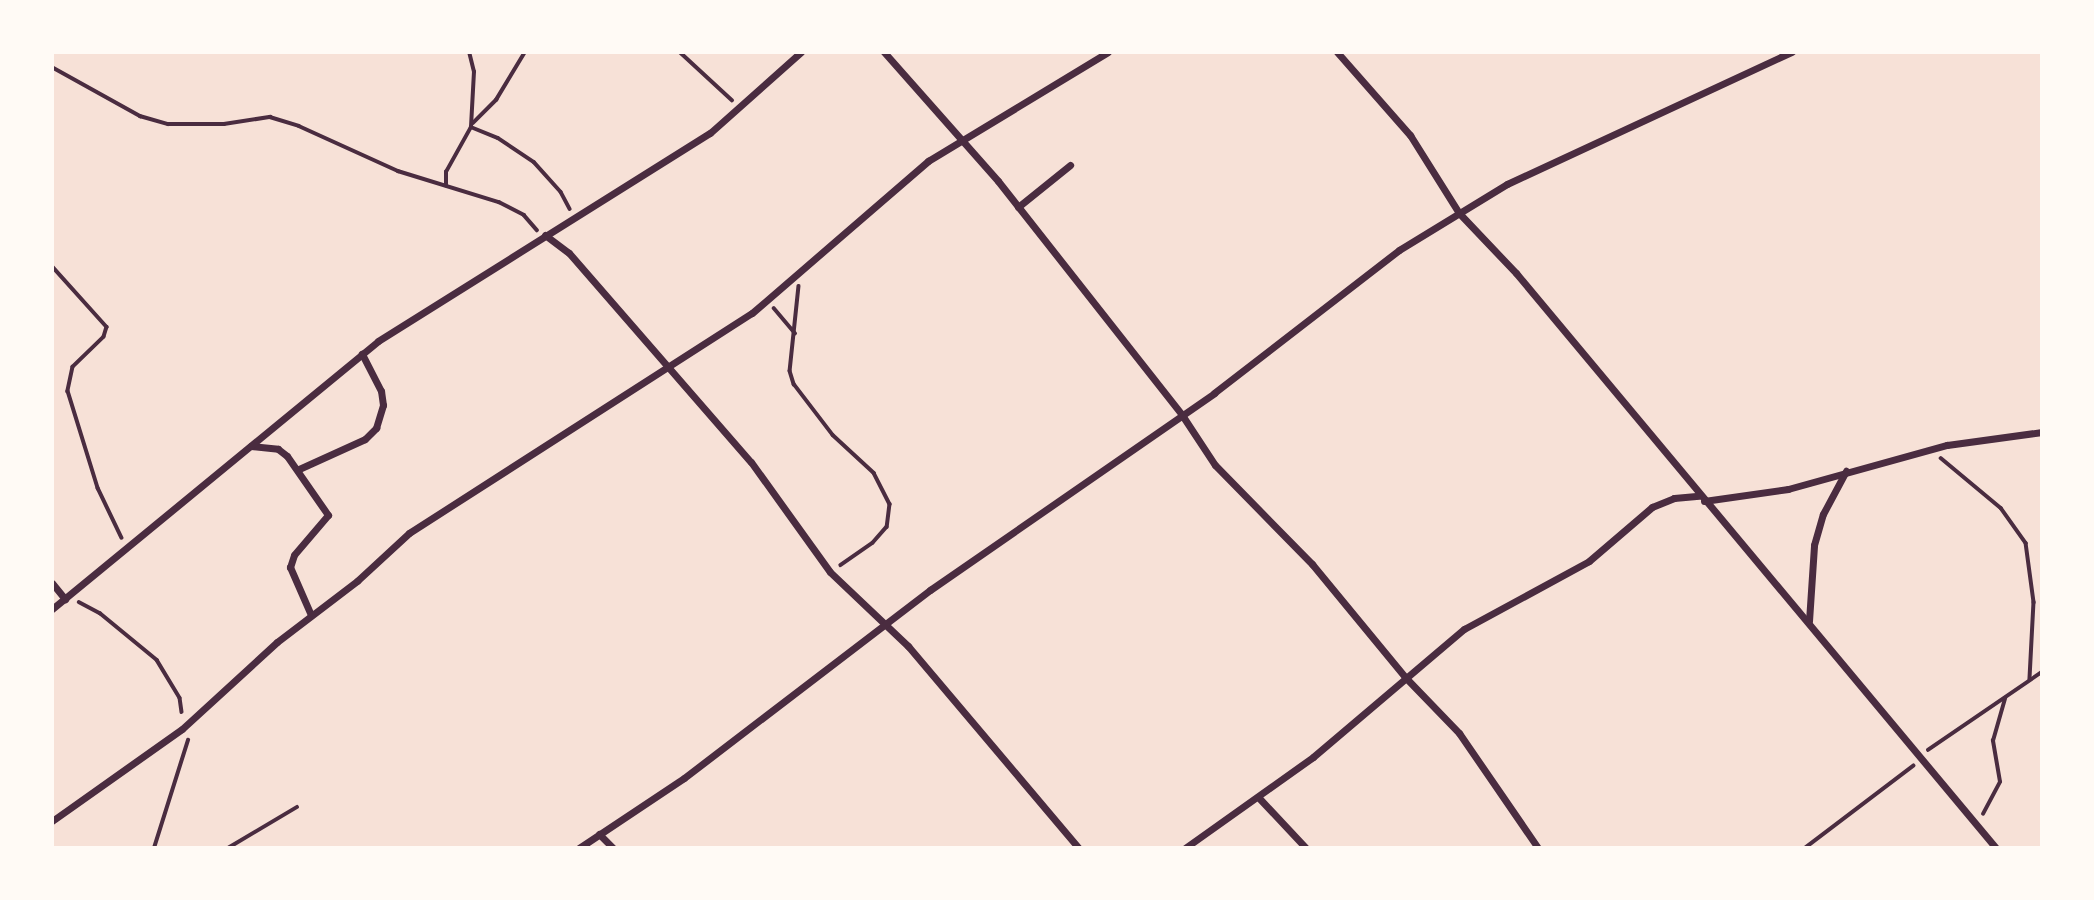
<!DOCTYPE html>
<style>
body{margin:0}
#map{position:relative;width:2094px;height:900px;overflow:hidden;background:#f7e1d7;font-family:"Varela Round",sans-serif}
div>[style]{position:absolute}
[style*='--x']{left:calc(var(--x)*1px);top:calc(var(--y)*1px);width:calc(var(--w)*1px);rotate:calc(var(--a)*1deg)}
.path>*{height:3.5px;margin:-1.75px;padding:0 1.75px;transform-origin:1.75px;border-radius:1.75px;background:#4a2c40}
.minor>*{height:7px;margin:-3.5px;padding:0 3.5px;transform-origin:3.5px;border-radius:3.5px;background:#4a2c40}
span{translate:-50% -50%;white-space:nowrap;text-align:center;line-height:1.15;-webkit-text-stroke:6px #fffaf5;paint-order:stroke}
.frame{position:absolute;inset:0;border:54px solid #fffaf5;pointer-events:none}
</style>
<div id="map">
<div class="path">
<i style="--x:680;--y:52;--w:71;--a:42.7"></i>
<i style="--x:52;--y:67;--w:101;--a:29.1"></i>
<i style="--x:140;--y:116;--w:29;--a:16"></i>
<i style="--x:168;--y:124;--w:56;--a:0"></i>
<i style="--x:224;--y:124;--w:47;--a:-8.7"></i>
<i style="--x:270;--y:117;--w:30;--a:17"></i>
<i style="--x:299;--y:126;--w:109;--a:24.4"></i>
<i style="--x:398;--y:171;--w:106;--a:17.1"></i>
<i style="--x:499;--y:202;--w:28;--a:27"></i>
<i style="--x:524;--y:215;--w:20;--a:49"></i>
<i style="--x:473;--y:123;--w:33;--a:-45"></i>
<i style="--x:496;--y:100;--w:56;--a:-58.9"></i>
<i style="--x:471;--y:127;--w:29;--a:22"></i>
<i style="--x:498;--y:138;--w:43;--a:33.7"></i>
<i style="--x:534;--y:162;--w:40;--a:48"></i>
<i style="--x:561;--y:192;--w:19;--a:62"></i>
<i style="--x:446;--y:186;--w:14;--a:-90"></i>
<i style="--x:446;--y:172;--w:51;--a:-60.9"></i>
<i style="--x:471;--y:127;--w:55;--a:-86.9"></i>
<i style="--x:474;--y:72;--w:21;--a:-104"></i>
<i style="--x:52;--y:266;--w:82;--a:48"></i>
<i style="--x:107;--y:327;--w:10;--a:107"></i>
<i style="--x:104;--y:337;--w:43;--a:135.9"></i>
<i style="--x:73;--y:367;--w:25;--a:102"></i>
<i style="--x:68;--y:391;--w:102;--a:72.8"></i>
<i style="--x:98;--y:488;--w:55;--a:64.4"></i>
<i style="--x:799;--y:286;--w:85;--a:96"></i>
<i style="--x:790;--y:371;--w:14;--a:73"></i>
<i style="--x:794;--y:384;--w:64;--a:52.6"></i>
<i style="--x:833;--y:435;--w:56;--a:42.8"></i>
<i style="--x:874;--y:473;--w:35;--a:63"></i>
<i style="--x:890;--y:504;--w:23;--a:97"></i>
<i style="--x:887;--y:527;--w:21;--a:131"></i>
<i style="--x:873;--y:543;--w:39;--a:145"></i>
<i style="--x:774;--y:308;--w:33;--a:50"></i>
<i style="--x:1941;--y:458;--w:78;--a:39.8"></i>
<i style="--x:2001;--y:508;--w:43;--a:54.5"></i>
<i style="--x:2026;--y:543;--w:60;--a:82.3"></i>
<i style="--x:2034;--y:602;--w:77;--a:93"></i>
<i style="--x:79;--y:602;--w:24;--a:28"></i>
<i style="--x:100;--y:613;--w:74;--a:39.5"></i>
<i style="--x:157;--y:660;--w:44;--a:58.8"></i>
<i style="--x:180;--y:698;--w:14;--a:82"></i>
<i style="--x:1928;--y:750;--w:138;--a:-34.4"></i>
<i style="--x:1983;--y:814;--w:36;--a:-62"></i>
<i style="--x:2000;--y:782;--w:42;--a:-99.7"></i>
<i style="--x:1993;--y:741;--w:44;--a:-74.1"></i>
<i style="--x:154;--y:848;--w:113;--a:-72.5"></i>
<i style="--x:228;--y:848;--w:80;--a:-30.7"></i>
<i style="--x:1805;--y:848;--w:136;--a:-37.2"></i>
</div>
<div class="minor">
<i style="--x:884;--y:52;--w:172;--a:48.5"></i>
<i style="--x:998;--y:181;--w:298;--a:51.8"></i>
<i style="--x:1182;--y:415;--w:60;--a:56.6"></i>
<i style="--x:1215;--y:465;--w:139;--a:45.6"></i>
<i style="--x:1312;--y:564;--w:146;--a:50.5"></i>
<i style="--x:1405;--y:677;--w:78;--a:46"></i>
<i style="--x:1459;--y:733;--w:140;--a:55.5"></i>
<i style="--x:1337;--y:52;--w:111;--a:48.7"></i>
<i style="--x:1410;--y:135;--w:92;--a:57.9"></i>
<i style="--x:1459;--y:213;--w:83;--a:46.5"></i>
<i style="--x:1516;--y:273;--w:749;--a:50.15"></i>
<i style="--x:1018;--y:207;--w:67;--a:-38.9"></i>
<i style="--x:545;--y:235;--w:30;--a:37"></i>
<i style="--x:569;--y:253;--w:277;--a:49"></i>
<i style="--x:751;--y:462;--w:135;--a:54.3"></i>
<i style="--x:830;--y:572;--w:108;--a:43.5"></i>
<i style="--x:908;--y:646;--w:265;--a:49.8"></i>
<i style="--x:251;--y:446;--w:27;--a:6"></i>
<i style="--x:278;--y:449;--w:11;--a:38"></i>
<i style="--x:287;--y:456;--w:72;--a:55.2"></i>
<i style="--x:328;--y:515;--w:52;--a:130.4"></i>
<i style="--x:294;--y:555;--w:13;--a:108"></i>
<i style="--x:290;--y:567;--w:52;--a:66.4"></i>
<i style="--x:299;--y:469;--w:72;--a:-24.4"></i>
<i style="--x:365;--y:439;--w:16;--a:-45"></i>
<i style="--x:376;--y:428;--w:24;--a:-73"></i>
<i style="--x:383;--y:405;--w:14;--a:-98"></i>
<i style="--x:381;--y:391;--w:42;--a:-117.2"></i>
<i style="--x:1704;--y:501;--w:85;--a:-8.1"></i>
<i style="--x:1788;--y:489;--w:165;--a:-15.5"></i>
<i style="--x:1947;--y:445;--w:96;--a:-7.8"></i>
<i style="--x:52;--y:583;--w:21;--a:51"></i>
<i style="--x:52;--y:609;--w:422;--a:-39.4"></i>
<i style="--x:378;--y:341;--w:392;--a:-32.1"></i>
<i style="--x:710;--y:133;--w:122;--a:-41.7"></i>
<i style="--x:1809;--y:621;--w:76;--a:-86.2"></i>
<i style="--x:1814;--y:545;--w:32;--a:-74"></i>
<i style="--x:1823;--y:514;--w:49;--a:-61.9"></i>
<i style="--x:1259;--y:798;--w:69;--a:46.8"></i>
<i style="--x:52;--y:821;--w:159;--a:-35.3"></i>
<i style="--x:182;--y:729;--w:129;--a:-42.5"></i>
<i style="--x:277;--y:642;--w:101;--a:-37.3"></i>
<i style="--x:357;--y:581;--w:71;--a:-42.7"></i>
<i style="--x:409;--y:533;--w:407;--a:-32.7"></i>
<i style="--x:752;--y:313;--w:233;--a:-40.8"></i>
<i style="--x:928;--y:161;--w:210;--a:-31.2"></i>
<i style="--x:599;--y:834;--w:20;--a:45"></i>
<i style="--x:579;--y:848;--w:126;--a:-33.7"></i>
<i style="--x:684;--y:778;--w:310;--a:-37.4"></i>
<i style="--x:930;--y:590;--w:346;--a:-34.7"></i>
<i style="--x:1214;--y:393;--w:234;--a:-37.7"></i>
<i style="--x:1399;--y:250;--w:127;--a:-31.4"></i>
<i style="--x:1507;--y:184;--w:314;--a:-24.9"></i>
<i style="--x:1185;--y:848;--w:157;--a:-35.4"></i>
<i style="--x:1313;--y:757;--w:198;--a:-40.3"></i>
<i style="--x:1464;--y:629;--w:142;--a:-28.5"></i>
<i style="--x:1589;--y:561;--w:83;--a:-40.6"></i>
<i style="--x:1652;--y:507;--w:24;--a:-22"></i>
<i style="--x:1674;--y:498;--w:25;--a:-5"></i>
</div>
<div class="frame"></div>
</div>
